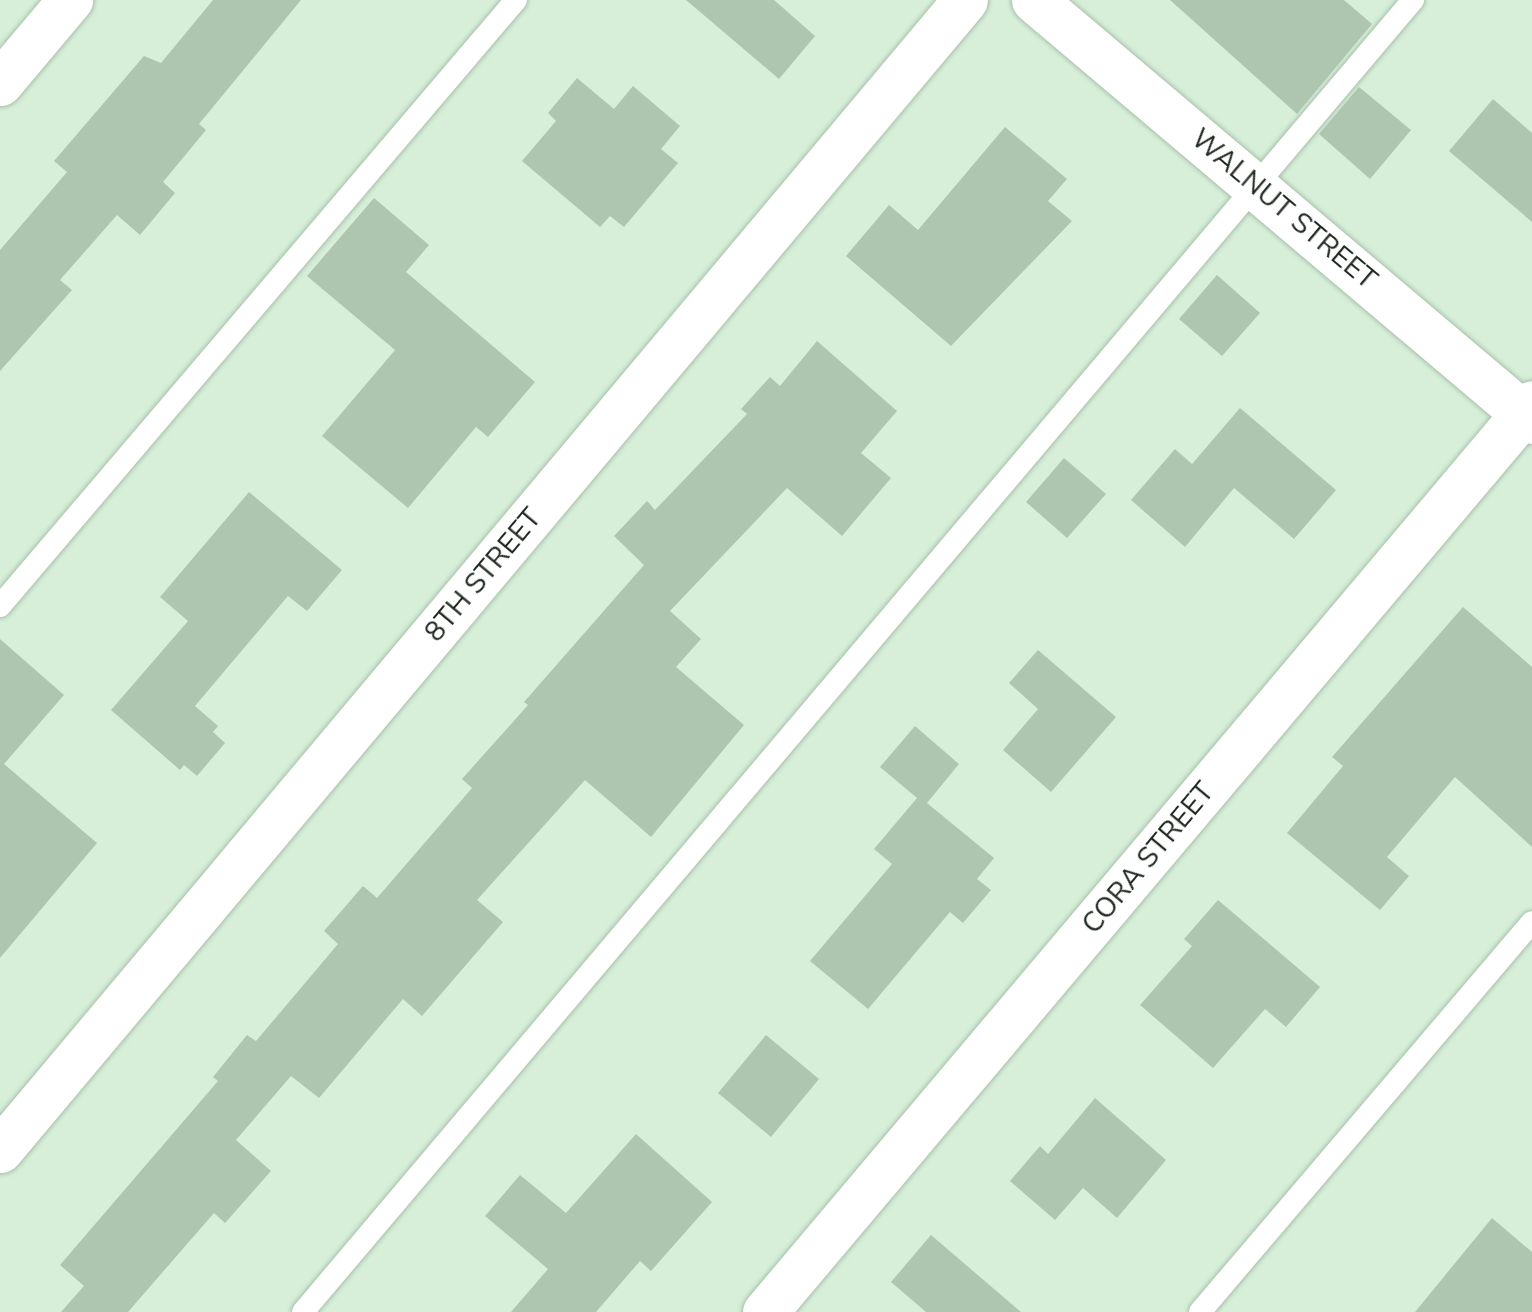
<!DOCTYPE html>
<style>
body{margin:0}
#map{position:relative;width:1532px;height:1312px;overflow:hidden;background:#d7efd9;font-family:"Nunito Sans",sans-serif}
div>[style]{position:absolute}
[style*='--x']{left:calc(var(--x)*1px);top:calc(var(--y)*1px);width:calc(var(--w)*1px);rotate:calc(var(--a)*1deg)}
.building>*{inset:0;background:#aec6b0}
.roads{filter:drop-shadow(0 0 2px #a8c0aa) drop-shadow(0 0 2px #a8c0aa)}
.service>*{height:22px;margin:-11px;padding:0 11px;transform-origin:11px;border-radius:11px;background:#fff}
.minor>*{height:45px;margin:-22.5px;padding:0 22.5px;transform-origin:22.5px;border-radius:22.5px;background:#fff}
span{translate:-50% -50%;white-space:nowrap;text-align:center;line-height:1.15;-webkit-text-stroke:8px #fff;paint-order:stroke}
.street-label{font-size:28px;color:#202921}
</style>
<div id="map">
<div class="building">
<i style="clip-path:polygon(213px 0,301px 0,199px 124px,206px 130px,163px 182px,175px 193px,140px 235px,117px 215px,60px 280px,72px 290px,0 371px,0 250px,67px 172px,54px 161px,144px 56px,161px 63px)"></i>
<i style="clip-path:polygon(686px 0,774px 0,815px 36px,779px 79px)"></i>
<i style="clip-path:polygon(1170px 0,1344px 0,1372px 24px,1297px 114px)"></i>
<i style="clip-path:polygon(577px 78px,614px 109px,633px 86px,680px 126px,661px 149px,678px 163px,624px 227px,610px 216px,600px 227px,522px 161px,556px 121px,548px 113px)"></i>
<i style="clip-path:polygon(1359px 87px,1411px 130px,1370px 179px,1319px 134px)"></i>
<i style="clip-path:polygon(1493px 99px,1532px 133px,1532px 222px,1449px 151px)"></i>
<i style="clip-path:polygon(1005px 127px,1067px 179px,1048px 201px,1072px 221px,951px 346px,846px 256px,889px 205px,918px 230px)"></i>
<i style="clip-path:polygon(374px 198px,429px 245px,406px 272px,535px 382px,488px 437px,476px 427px,408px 508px,322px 436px,395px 350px,307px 276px)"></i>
<i style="clip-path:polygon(1217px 275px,1260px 313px,1222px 356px,1179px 319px)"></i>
<i style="clip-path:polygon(817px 341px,897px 411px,861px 453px,891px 478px,842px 536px,787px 488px,670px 611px,701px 639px,676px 667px,744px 725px,651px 837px,585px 780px,477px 900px,503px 922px,422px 1016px,403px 999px,319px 1098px,291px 1076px,236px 1140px,271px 1171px,225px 1223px,214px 1213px,128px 1312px,61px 1312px,84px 1286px,60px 1265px,218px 1081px,213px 1077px,247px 1035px,256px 1041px,338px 944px,324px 931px,363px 886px,377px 898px,472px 788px,462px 779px,528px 705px,524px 702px,644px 565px,614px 536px,647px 501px,655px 510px,747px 414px,741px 409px,770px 377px,780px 386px)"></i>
<i style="clip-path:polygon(1240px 408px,1336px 490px,1294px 539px,1234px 488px,1185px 547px,1131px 500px,1175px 449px,1192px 464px)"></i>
<i style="clip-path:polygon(1064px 458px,1106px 494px,1067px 538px,1026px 502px)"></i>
<i style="clip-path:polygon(249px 492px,342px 570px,307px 611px,288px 596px,195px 706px,218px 726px,213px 732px,225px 743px,197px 776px,184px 765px,180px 770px,111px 710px,188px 621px,160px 597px)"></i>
<i style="clip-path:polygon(1463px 607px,1532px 667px,1532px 847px,1455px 777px,1387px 857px,1409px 876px,1380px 910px,1287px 833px,1343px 766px,1332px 757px)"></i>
<i style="clip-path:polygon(0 639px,64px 695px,4px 764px,97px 843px,0 958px)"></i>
<i style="clip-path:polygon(1038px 650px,1116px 717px,1051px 792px,1003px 750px,1038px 709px,1009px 683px)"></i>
<i style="clip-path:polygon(915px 726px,959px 764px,927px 803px,994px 858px,977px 879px,991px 890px,963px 923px,950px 912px,868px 1009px,810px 961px,892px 864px,874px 849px,917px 798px,880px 767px)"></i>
<i style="clip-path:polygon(1218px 900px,1320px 987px,1286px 1027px,1265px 1009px,1213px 1068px,1140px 1005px,1192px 946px,1184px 939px)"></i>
<i style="clip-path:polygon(766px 1035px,819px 1079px,771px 1137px,718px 1093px)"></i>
<i style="clip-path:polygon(1095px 1098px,1166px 1160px,1117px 1218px,1083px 1188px,1055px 1220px,1010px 1181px,1040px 1146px,1048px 1154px)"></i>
<i style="clip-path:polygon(636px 1134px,712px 1202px,651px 1271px,640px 1261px,596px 1312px,511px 1312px,548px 1269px,485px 1216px,520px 1175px,566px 1213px)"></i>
<i style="clip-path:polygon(1492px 1218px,1532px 1252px,1532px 1312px,1415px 1312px)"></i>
<i style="clip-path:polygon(931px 1235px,1021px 1312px,926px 1312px,891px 1282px)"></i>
</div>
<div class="roads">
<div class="service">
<i style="--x:0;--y:606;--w:796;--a:-49.59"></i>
<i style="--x:303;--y:1312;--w:1719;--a:-49.77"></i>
<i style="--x:1200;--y:1312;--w:512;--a:-49.59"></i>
</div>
<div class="minor">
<i style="--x:1034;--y:0;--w:652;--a:40.21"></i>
<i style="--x:0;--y:83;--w:109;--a:-49.9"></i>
<i style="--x:0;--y:1150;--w:1501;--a:-50"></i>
<i style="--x:765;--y:1312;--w:1189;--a:-49.84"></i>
</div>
</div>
<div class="street-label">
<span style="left:1284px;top:209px;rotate:40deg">WALNUT STREET</span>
<span style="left:483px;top:575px;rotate:-50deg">8TH STREET</span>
<span style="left:1148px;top:858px;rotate:-50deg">CORA STREET</span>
</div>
</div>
